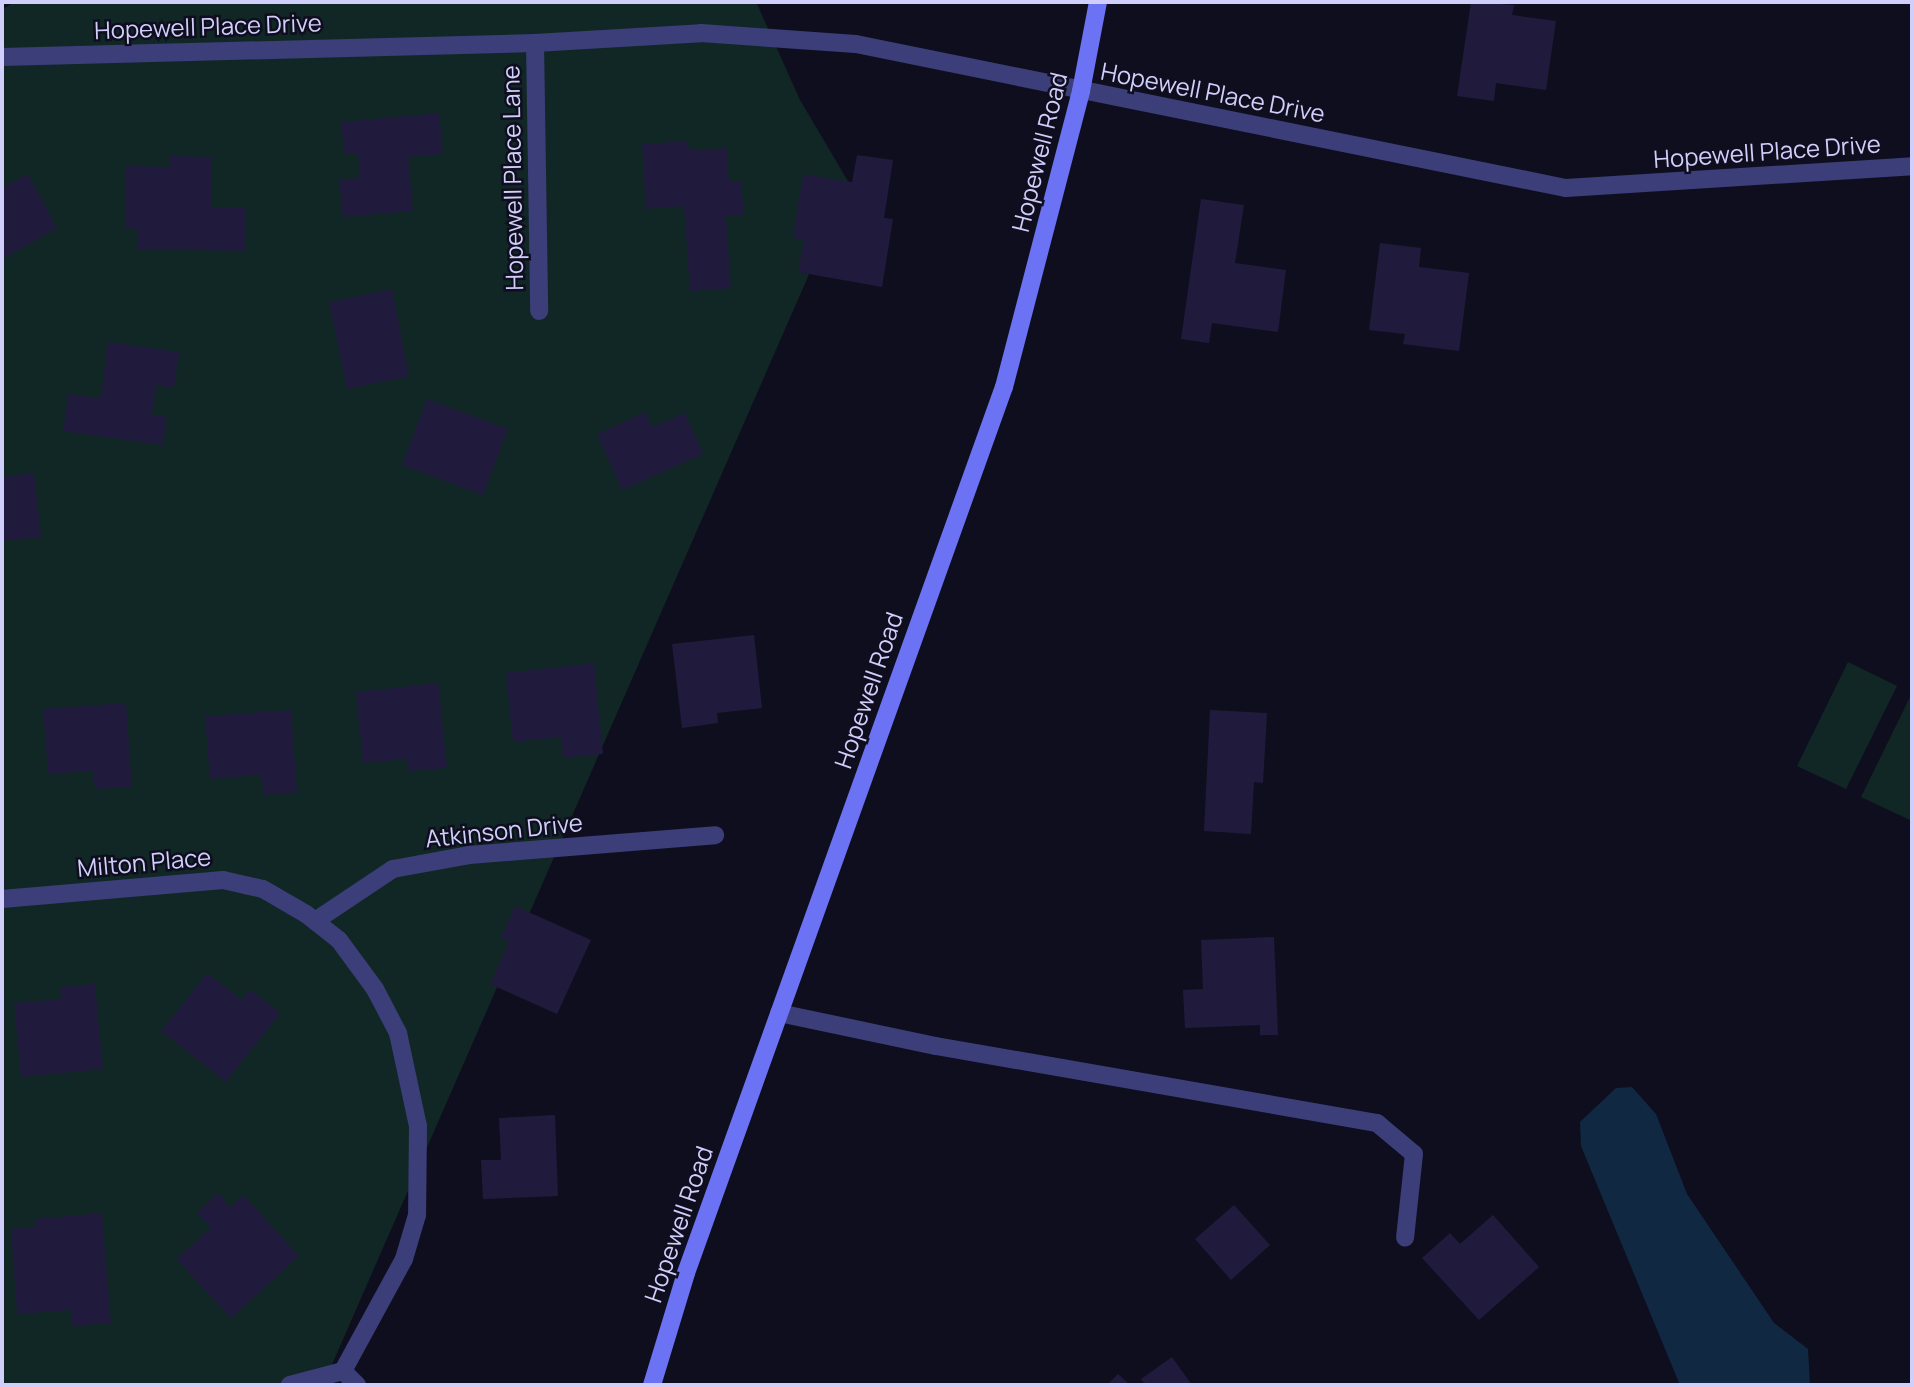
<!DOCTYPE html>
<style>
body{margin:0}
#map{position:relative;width:1914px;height:1387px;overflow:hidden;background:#0f0e1e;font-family:Manrope,sans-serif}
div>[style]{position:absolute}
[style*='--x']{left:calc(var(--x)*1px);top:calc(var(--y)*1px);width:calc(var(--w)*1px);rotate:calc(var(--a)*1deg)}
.green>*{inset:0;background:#112725}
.water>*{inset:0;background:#112843}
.building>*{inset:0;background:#201b3d}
.lane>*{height:18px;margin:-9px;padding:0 9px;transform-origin:9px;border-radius:9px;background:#3c3e79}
.street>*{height:18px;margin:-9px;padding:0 9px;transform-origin:9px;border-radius:9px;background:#3c3e79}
.secondary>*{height:18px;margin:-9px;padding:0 9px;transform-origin:9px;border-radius:9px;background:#6c72f4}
span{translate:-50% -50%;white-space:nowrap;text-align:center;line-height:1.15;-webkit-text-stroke:5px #0f0e1e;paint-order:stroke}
.street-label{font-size:24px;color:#d0cefb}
.frame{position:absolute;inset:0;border:4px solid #d0cefb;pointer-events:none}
</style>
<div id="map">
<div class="green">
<i style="clip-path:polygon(14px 2px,756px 2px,800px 100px,849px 183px,323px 1385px,2px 1385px,2px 10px)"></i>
<i style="clip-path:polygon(1848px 662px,1897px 686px,1846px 789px,1797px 766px)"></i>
<i style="clip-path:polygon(1912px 693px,1912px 816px,1910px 820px,1861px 797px)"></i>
</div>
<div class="water">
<i style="clip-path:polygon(1632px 1087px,1656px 1114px,1687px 1194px,1774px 1323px,1808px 1349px,1810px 1385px,1680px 1385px,1581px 1146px,1580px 1122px,1616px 1088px)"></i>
</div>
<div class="building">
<i style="clip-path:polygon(1471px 2px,1514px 5px,1512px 15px,1556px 21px,1546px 90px,1496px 83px,1494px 101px,1457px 96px)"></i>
<i style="clip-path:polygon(439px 113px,443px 154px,408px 157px,413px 211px,343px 217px,339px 180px,360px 178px,358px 153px,344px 154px,341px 122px)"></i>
<i style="clip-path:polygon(688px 141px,689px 150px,727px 148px,729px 182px,741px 181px,744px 215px,726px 216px,731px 288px,690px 291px,684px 206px,646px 209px,642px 144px)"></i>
<i style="clip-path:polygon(857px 155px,893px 160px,884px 218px,893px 219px,882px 287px,798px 272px,804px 240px,793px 238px,803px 174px,852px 182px)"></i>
<i style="clip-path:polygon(170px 156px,212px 157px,211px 207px,245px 208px,245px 251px,138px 249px,138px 229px,125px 228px,126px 166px,170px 167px)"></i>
<i style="clip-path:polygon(28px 174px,57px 228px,2px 259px,2px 188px)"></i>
<i style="clip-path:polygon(1201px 199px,1244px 205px,1235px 263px,1286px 270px,1278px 332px,1212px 323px,1209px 343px,1181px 339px)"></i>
<i style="clip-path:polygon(1380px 243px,1421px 248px,1419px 267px,1469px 273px,1459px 351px,1403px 344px,1405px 334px,1369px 330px)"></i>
<i style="clip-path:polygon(392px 289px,409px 376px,347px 389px,329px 302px)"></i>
<i style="clip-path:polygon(108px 342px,179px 352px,174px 388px,156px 385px,152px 415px,167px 417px,163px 445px,63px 431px,68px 394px,101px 398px)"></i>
<i style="clip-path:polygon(427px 399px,508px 429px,483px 495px,402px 465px)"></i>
<i style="clip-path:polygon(646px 412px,652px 427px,685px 413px,703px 454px,622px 490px,597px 434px)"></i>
<i style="clip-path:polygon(34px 473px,41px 537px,2px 541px,2px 477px)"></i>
<i style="clip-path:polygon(754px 635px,762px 708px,717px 713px,718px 723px,682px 728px,672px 644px)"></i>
<i style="clip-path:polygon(594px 663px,603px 754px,563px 758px,561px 737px,513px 742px,506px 673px)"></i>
<i style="clip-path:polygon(438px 683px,447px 768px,409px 771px,407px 759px,363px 763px,356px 692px)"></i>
<i style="clip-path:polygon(126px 703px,132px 787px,95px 789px,93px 771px,48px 774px,43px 709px)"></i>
<i style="clip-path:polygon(291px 710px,297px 792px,263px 795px,262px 775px,210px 779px,205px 716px)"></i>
<i style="clip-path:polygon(1210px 710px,1267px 713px,1263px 783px,1254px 782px,1251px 834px,1204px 831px)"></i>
<i style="clip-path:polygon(515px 906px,591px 940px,557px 1014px,490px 984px,509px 942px,501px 938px)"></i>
<i style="clip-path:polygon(1274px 937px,1278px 1035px,1260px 1035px,1260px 1025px,1185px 1028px,1183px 990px,1203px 989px,1201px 940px)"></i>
<i style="clip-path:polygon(207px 973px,242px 1000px,250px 989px,280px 1013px,226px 1082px,161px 1031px)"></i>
<i style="clip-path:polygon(95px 984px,103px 1069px,21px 1077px,14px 1003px,61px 999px,60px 987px)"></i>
<i style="clip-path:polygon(555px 1115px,558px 1196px,483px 1199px,481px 1160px,501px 1160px,499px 1118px)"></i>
<i style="clip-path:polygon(218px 1193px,230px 1207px,243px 1195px,299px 1256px,231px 1318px,176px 1259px,211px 1228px,197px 1213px)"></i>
<i style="clip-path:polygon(1234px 1205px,1270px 1245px,1231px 1280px,1195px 1239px)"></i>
<i style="clip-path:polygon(102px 1213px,111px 1323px,72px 1326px,71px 1310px,17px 1314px,11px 1229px,35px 1227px,34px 1219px)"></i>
<i style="clip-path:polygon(1493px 1215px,1539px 1267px,1479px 1320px,1422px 1258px,1450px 1233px,1460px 1244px)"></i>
<i style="clip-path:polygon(1172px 1357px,1192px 1385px,1145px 1385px,1141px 1379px)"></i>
<i style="clip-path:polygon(1118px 1374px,1130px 1385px,1107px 1385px)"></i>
</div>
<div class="lane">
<i style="--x:779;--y:1013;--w:160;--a:11.9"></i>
<i style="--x:936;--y:1046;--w:448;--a:9.9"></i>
<i style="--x:1377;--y:1123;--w:48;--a:40"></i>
<i style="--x:1414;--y:1154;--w:84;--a:96.1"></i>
</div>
<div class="street">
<i style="--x:535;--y:43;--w:268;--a:89.1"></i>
<i style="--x:2;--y:57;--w:533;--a:-1.5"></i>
<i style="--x:535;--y:43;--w:166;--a:-3.4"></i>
<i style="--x:701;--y:33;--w:155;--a:4.1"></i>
<i style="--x:856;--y:44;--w:724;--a:11.47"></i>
<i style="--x:1566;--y:188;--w:347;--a:-3.6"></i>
<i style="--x:2;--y:899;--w:222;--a:-4.9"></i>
<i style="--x:223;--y:880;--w:41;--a:12.7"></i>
<i style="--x:263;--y:889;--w:50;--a:30.2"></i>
<i style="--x:306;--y:914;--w:42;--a:38.2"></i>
<i style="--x:339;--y:940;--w:61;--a:53.7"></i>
<i style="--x:375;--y:989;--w:50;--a:62.4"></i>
<i style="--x:398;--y:1033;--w:95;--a:77.9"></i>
<i style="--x:418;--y:1126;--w:89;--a:90.6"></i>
<i style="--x:417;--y:1215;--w:46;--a:106.5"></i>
<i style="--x:404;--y:1259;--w:128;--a:118.6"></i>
<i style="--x:343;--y:1371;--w:55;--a:165.2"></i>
<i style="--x:315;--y:921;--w:94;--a:-33.7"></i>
<i style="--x:393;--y:869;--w:77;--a:-10.4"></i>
<i style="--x:469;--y:855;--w:247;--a:-4.6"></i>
<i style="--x:343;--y:1371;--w:20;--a:45"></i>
</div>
<div class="secondary">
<i style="--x:652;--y:1385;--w:117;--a:-73.1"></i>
<i style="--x:686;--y:1273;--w:941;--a:-70.26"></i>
<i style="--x:1004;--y:387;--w:306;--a:-75.4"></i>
<i style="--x:1081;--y:91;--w:91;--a:-79.2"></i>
</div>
<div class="street-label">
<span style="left:208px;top:26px;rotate:-2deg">Hopewell Place Drive</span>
<span style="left:1213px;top:92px;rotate:11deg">Hopewell Place Drive</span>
<span style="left:1767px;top:151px;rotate:-4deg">Hopewell Place Drive</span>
<span style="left:1039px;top:152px;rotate:-76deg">Hopewell Road</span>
<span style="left:512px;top:178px;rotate:-91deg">Hopewell Place Lane</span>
<span style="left:868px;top:690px;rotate:-71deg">Hopewell Road</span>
<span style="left:504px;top:830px;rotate:-6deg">Atkinson Drive</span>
<span style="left:144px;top:862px;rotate:-5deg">Milton Place</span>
<span style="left:678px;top:1224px;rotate:-71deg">Hopewell Road</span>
</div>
<div class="frame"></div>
</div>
